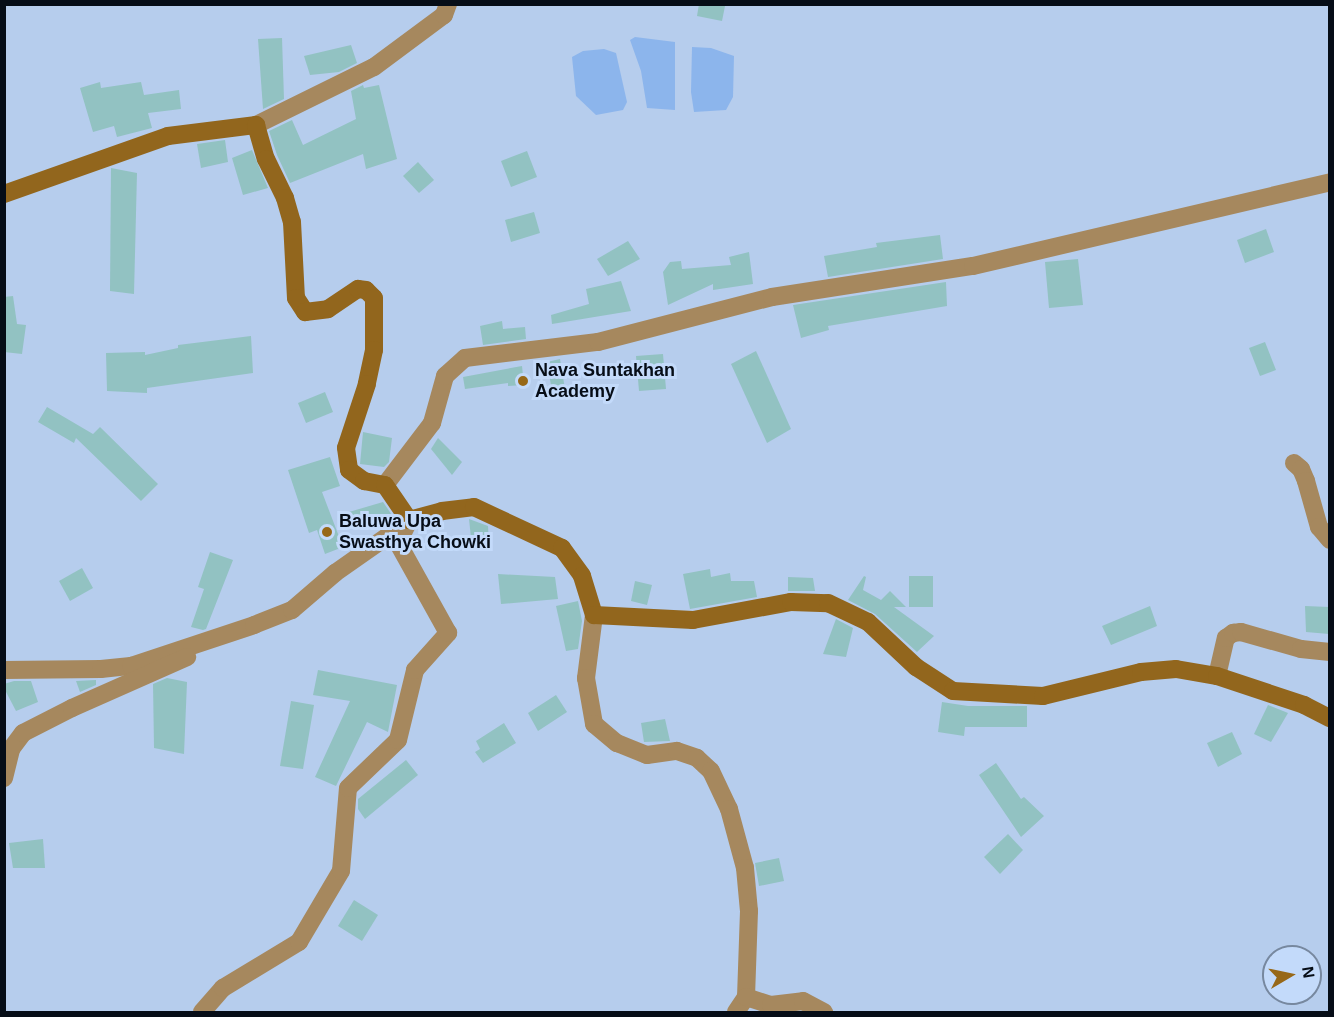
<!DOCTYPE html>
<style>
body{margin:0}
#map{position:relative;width:1334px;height:1017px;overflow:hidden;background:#b6cded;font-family:Helvetica,sans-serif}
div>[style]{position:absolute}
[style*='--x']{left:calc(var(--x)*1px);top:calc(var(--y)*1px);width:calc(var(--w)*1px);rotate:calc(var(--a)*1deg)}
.water>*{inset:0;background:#8cb5ec}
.building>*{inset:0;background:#92c2c2}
.street>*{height:18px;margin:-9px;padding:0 9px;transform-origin:9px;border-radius:9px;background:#a6885e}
.secondary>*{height:18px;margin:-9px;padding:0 9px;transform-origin:9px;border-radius:9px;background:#92661d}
.dots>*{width:16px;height:16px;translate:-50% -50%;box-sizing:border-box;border:3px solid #c3dafa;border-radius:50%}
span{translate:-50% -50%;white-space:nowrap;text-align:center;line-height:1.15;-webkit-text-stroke:6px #c3dafa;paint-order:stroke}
.poi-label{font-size:18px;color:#060d17;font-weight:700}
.left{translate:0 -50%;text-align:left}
.frame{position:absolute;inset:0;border:6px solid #060d17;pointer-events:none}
.north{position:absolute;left:1262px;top:945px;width:60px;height:60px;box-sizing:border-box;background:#c3dafa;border:2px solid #77889f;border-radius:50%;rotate:81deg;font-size:16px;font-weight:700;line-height:24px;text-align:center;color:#060d17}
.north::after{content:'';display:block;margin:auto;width:21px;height:27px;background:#976818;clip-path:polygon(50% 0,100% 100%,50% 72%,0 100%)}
</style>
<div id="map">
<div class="water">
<i style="clip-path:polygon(635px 37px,675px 42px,675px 110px,647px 108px,641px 71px,630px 40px)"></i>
<i style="clip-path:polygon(692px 47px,711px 48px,734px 56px,733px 97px,726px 110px,694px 112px,691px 92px)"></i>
<i style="clip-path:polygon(604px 49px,616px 53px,627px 102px,623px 110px,596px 115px,576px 96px,572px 57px,583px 51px)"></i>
</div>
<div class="building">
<i style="clip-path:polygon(699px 4px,725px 6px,722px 21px,697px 16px)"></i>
<i style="clip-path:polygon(282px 38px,284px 99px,263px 109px,258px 39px)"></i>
<i style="clip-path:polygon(351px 45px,357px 63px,339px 72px,310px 75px,304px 56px)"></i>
<i style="clip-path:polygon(100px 82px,101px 88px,141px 82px,144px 95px,179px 90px,181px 109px,148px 113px,152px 128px,117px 137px,114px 126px,93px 132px,80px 88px)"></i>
<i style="clip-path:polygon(363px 85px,364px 88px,379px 85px,397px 159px,366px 169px,363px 154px,290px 183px,277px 155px,269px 131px,292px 120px,303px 145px,356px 119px,351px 91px)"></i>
<i style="clip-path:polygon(225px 140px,228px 162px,201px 168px,197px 144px)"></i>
<i style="clip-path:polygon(252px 150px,268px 188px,243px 195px,232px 158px)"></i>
<i style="clip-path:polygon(527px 151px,537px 177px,511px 187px,501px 161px)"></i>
<i style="clip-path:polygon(418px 162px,434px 180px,419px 193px,403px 176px)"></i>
<i style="clip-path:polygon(111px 168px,137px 173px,134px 294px,110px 291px)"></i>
<i style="clip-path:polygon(534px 212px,540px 233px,511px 242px,505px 220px)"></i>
<i style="clip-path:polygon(1266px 229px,1274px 252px,1245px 263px,1237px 240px)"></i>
<i style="clip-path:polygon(940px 235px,943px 259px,828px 277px,824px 256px,877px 247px,876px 243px)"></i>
<i style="clip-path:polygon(628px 241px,640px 259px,608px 276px,597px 259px)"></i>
<i style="clip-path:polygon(749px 252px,753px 284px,713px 290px,713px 284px,668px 305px,663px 272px,670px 262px,681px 261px,682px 269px,731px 265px,729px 257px)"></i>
<i style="clip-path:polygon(1078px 259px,1083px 305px,1049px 308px,1045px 262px)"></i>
<i style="clip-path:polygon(621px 281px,631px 311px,552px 324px,551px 315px,589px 304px,586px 289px)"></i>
<i style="clip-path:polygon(946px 282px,947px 306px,828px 326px,829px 330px,801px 338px,793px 305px)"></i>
<i style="clip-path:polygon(13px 296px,17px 324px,26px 325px,22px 354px,4px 352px,4px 297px)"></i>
<i style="clip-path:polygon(502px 321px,503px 329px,525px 327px,526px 339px,483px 345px,480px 326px)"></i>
<i style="clip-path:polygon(251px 336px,253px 373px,147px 388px,147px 393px,107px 391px,106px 353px,145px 352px,145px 355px,178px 348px,178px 345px)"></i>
<i style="clip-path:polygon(1265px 342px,1276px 370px,1260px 376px,1249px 348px)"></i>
<i style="clip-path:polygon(756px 351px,791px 429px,767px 443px,731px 364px)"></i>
<i style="clip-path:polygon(663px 354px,666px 389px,639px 391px,636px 356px)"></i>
<i style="clip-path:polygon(560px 359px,566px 395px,553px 397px,547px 362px)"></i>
<i style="clip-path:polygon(522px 366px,524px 385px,508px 386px,508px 383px,465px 389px,463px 377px)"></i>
<i style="clip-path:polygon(325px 392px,333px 412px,306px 423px,298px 403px)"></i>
<i style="clip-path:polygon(47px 407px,93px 434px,100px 427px,158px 484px,141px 501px,76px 438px,74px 443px,38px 422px)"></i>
<i style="clip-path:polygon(363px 432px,392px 438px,389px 462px,384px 467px,360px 464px)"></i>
<i style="clip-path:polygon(438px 438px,462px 462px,452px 475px,431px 449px)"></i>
<i style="clip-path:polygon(330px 457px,340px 486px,322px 492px,343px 547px,325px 554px,317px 530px,309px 533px,288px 470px)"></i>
<i style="clip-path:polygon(383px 502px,394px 518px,390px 521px,347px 526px,349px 512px)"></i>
<i style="clip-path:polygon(469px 519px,488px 526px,489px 545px,472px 547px)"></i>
<i style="clip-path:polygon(210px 552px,233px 560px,206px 629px,203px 630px,191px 627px,204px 589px,198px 587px)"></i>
<i style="clip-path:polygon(82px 568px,93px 588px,70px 601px,59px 581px)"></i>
<i style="clip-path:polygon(710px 569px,711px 577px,730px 573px,731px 581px,754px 581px,757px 597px,690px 609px,683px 574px)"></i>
<i style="clip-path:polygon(498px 574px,555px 577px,558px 599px,501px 604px)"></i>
<i style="clip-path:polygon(864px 576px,866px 577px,863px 590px,881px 600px,890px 591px,906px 607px,894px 607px,934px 636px,917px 652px,875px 614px,848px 600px)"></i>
<i style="clip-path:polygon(909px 576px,933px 576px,933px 607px,909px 607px)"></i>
<i style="clip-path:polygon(788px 577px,813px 578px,815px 591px,788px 591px)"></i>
<i style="clip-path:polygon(635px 581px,652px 585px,647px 605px,631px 601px)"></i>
<i style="clip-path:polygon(578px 601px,582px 621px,578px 649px,566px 651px,556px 606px)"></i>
<i style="clip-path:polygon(1150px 606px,1157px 626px,1111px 645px,1102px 626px)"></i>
<i style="clip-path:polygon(1305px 606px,1329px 607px,1329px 634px,1306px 632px)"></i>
<i style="clip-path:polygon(836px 619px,853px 628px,846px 657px,823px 654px)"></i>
<i style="clip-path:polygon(318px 670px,397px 685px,388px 732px,367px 722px,336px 786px,315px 777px,350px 701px,313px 695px)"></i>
<i style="clip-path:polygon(167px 678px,187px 682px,184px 754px,154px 748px,153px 684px)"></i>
<i style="clip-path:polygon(96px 680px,96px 685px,80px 692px,76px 681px)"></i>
<i style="clip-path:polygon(14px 681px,31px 681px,38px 702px,16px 711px,4px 688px,4px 684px)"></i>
<i style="clip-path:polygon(556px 695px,567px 712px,538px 731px,528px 713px)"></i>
<i style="clip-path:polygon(291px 701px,314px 705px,303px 769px,280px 766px)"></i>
<i style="clip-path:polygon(942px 702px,968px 706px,1027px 706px,1027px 727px,965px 727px,964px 736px,938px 732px)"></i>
<i style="clip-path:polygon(1268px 705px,1288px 713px,1271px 742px,1254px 734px)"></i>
<i style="clip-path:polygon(665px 719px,670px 741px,644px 742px,641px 723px)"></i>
<i style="clip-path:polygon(504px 723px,516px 743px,483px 763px,475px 752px,480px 749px,476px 741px)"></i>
<i style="clip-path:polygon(1232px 732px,1242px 754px,1218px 767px,1207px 743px)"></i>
<i style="clip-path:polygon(406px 760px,418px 775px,365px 819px,358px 809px,358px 799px)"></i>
<i style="clip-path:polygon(996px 763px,1021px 799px,1024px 797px,1044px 816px,1021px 837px,979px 775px)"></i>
<i style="clip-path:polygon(1008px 834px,1023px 850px,1000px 874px,984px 857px)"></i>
<i style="clip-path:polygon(43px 839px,45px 868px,13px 868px,9px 843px)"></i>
<i style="clip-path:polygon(779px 858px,784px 881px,759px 886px,755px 863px)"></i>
<i style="clip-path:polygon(354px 900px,378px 915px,362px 941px,338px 926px)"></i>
</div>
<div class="street">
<i style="--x:256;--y:125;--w:131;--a:-26.2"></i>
<i style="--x:374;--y:67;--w:87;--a:-36.6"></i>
<i style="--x:444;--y:15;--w:12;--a:-70"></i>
<i style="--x:1294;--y:463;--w:9;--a:41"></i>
<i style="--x:1301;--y:469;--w:13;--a:67"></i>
<i style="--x:1306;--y:481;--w:48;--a:74.2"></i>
<i style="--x:1319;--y:527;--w:17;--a:50"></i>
<i style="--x:385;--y:485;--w:78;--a:-52.8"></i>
<i style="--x:432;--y:423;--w:49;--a:-74.5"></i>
<i style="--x:445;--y:376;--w:27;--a:-42"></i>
<i style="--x:465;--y:358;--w:134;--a:-6.9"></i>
<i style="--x:598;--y:342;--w:180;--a:-14.5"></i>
<i style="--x:772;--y:297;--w:203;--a:-8.8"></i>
<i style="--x:973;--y:266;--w:367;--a:-13.2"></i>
<i style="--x:594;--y:615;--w:64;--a:97.2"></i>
<i style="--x:586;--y:678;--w:47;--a:80.1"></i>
<i style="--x:594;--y:724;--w:30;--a:40"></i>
<i style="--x:617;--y:743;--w:32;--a:22"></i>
<i style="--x:647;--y:755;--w:30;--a:-8"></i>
<i style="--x:677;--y:751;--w:21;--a:19"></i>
<i style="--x:697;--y:758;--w:19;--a:43"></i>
<i style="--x:711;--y:771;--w:42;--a:64.7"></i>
<i style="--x:729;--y:809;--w:61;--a:74.8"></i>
<i style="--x:745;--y:868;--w:43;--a:84.7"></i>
<i style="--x:749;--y:911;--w:86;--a:92"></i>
<i style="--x:746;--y:997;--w:18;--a:124"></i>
<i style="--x:4;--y:670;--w:97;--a:-0.6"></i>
<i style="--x:101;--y:669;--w:30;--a:-6"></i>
<i style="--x:131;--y:666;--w:130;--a:-18.4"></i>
<i style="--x:254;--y:625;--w:41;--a:-21.5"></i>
<i style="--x:292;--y:610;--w:57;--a:-40.7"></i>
<i style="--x:335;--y:573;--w:85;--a:-35"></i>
<i style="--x:1217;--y:676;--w:39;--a:-77"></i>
<i style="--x:1226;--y:638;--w:9;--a:-36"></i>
<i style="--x:1233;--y:633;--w:8;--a:-7"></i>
<i style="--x:1241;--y:632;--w:62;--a:15.8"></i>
<i style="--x:1301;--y:649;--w:29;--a:6"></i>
<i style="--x:4;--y:778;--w:30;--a:-76"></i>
<i style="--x:11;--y:749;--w:20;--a:-53"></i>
<i style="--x:23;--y:733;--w:55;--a:-27"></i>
<i style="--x:72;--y:708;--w:126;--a:-23.9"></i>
<i style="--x:746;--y:997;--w:26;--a:18"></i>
<i style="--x:771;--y:1005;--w:32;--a:-7"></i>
<i style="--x:803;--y:1001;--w:24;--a:28"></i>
<i style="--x:202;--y:1012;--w:32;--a:-49"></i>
<i style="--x:223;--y:988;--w:89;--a:-31.2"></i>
<i style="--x:299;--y:942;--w:82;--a:-59.4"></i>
<i style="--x:341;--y:871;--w:83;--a:-85.2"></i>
<i style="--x:348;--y:788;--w:69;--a:-43.8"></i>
<i style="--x:398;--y:740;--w:72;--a:-76.3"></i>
<i style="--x:415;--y:670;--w:50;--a:-48.3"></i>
<i style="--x:448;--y:633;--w:103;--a:-119.1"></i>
<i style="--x:398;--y:543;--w:25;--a:-64"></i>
</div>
<div class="secondary">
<i style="--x:4;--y:194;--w:174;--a:-19.5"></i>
<i style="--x:168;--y:136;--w:89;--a:-7.1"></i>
<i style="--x:256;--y:125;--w:35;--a:74"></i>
<i style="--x:266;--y:159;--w:43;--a:64"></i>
<i style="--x:285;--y:198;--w:25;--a:74"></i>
<i style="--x:292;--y:222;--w:76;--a:87"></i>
<i style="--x:296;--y:298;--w:17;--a:57"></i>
<i style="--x:305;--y:312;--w:23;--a:-7"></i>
<i style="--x:328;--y:309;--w:36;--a:-34"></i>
<i style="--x:358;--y:289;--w:8;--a:7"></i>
<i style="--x:366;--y:290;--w:11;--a:45"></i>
<i style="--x:374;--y:298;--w:52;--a:90"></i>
<i style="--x:374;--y:350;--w:35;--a:102"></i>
<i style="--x:367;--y:384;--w:67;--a:108.2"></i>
<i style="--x:346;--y:448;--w:22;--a:82"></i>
<i style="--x:349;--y:470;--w:19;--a:36"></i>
<i style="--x:364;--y:481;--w:21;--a:11"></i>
<i style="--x:385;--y:485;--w:42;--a:55.6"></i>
<i style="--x:409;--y:520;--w:34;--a:-15"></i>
<i style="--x:442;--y:511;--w:32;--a:-7"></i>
<i style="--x:474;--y:507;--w:97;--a:25"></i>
<i style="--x:562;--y:548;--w:34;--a:54"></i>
<i style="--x:582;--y:576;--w:41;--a:72.9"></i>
<i style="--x:594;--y:615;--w:99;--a:2.9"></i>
<i style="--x:693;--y:620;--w:100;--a:-10.4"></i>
<i style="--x:791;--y:602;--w:37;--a:2"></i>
<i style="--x:828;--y:603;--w:44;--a:25.4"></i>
<i style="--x:868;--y:622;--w:66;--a:43.2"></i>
<i style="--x:916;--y:667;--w:44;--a:33"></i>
<i style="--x:953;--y:691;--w:90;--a:3.2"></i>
<i style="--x:1043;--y:696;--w:101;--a:-13.8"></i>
<i style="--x:1141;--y:672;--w:35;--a:-5"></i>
<i style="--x:1176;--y:669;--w:42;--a:9.7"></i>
<i style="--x:1217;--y:676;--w:92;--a:18.4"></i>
<i style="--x:1304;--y:705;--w:29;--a:27"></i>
</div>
<div class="dots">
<i style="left:523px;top:381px;background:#976818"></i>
<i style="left:327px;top:532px;background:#976818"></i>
</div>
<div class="poi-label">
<span class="left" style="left:535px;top:381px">Nava Suntakhan<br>Academy</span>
<span class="left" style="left:339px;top:532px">Baluwa Upa<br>Swasthya Chowki</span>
</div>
<div class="frame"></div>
<div class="north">N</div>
</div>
